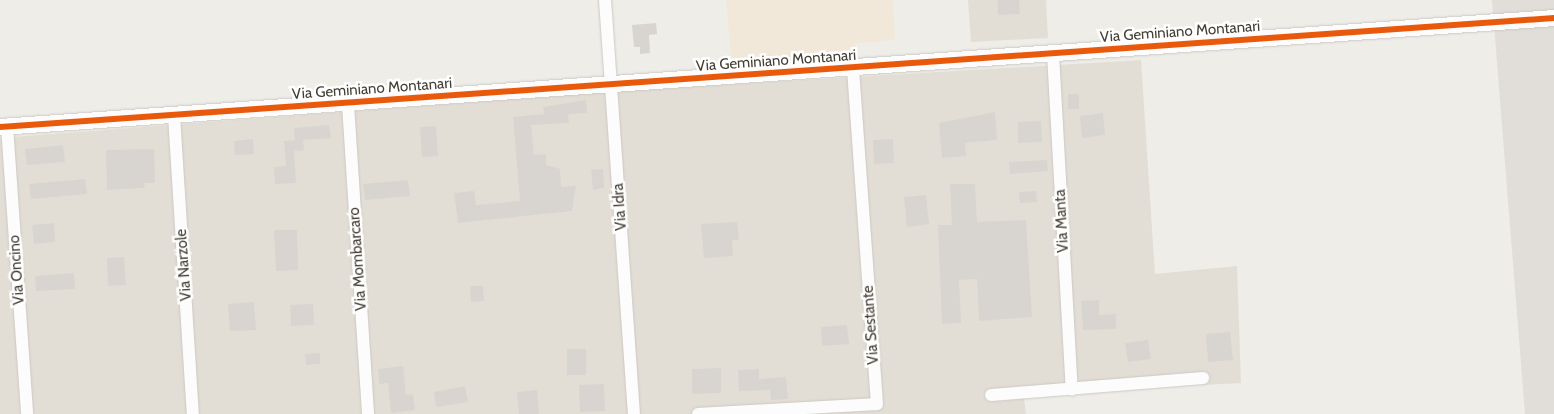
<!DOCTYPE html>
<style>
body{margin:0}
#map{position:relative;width:1554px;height:414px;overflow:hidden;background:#eeede8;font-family:Cabin,sans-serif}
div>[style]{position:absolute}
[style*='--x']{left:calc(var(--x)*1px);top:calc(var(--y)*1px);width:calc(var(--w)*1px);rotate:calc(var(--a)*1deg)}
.residential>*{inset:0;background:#e3ded5}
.commercial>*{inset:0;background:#f1e8da}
.industrial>*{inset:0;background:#e1ded9}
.building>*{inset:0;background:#d8d5d0}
.roads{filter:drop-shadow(0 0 1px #cbc9c4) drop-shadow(0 0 1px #cbc9c4)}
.minor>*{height:12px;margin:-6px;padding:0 6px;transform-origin:6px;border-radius:6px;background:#fcfcfc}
.tertiary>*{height:16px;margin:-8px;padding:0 8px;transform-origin:8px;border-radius:8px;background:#fcfcfc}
.cycleway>*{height:6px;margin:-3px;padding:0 3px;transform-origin:3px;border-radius:3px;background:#e8590c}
span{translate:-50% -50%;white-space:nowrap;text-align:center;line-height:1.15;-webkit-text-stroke:5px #fff;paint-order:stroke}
.street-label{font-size:15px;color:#443e34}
</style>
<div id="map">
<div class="residential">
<i style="clip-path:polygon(968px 0,1046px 0,1048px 38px,971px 42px)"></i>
<i style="clip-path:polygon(1141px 60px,1155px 274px,1237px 266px,1241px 383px,1204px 385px,1203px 375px,1023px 389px,1026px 414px,0 414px,0 138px,618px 91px)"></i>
</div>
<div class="commercial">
<i style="clip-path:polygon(726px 0,893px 0,895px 40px,856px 43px,854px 56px,732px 65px)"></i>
</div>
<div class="industrial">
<i style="clip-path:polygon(1492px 0,1554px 0,1554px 414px,1525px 414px)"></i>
</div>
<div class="building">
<i style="clip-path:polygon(998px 0,1019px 0,1020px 14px,998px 15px)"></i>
<i style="clip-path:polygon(656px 23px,657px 34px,649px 35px,650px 53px,640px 54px,640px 47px,634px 47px,632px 25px)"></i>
<i style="clip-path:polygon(1068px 94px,1079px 94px,1079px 109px,1068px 109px)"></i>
<i style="clip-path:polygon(586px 100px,587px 113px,568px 114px,569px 123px,531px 125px,534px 155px,546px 154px,546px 165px,560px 169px,561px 187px,576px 186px,572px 211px,458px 223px,454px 193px,474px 191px,476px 205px,520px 201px,513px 117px,544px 114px,543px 107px)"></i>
<i style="clip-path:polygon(995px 112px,997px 140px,965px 143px,966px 156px,942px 158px,939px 123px)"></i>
<i style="clip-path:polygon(1103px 113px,1105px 135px,1082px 138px,1080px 116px)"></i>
<i style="clip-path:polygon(1041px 121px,1042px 142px,1018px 143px,1018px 122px)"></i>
<i style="clip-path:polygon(329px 125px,331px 138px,303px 140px,304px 150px,294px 151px,296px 183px,275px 184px,274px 167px,286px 166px,284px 141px,295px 140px,294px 128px)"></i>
<i style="clip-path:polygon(436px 126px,438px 156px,422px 157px,420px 127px)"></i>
<i style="clip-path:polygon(253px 139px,254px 154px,235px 155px,234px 141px)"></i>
<i style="clip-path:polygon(893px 139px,894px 163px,874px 164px,873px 140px)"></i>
<i style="clip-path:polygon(63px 145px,65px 162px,27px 165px,25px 149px)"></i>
<i style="clip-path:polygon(154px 149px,155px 183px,144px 183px,145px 188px,107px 190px,106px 150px)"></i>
<i style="clip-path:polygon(1047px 160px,1048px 171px,1010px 174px,1009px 162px)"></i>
<i style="clip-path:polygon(603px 169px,604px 188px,593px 190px,591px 170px)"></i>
<i style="clip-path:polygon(85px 179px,87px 194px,31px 199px,29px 184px)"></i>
<i style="clip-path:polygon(408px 180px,410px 196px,365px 200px,363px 184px)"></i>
<i style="clip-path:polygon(950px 184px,975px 184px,977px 222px,1026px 220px,1032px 317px,979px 321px,977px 279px,959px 280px,961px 323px,942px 324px,938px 225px,952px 225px)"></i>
<i style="clip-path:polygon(1036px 191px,1037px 202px,1020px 203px,1019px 192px)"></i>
<i style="clip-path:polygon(926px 195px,929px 224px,907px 227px,904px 197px)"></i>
<i style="clip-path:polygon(737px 222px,739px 240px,732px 240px,733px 256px,704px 258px,701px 224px)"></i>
<i style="clip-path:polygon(54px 223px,55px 242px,34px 244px,32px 225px)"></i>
<i style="clip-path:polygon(274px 230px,297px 230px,298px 270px,276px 271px)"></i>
<i style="clip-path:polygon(124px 257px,126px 285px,108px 286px,107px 258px)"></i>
<i style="clip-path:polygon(74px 273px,75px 289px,36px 291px,35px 276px)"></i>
<i style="clip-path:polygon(470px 286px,483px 286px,484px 301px,471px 302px)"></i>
<i style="clip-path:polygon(1099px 300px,1099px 315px,1116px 314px,1116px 329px,1083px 330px,1081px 301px)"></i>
<i style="clip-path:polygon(254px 302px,256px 330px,230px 331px,228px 304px)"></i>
<i style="clip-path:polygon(313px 304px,314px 325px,291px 326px,290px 305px)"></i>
<i style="clip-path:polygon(847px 325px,849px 344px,822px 346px,821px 327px)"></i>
<i style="clip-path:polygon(1230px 332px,1233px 360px,1208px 362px,1206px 334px)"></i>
<i style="clip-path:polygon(1148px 340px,1151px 359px,1128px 362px,1125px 343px)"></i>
<i style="clip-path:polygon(567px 349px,586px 349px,586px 375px,567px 375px)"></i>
<i style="clip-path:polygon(320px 353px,320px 364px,306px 365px,305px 354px)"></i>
<i style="clip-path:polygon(403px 366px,406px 395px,413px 394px,415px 410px,391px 413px,388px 383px,379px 384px,378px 369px)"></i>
<i style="clip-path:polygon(721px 368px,721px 393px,692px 394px,692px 369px)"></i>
<i style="clip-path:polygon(759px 369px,759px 379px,786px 377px,788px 399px,771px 400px,770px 390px,739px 391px,738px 370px)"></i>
<i style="clip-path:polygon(604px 384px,605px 411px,580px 412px,579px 385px)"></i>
<i style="clip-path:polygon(465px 386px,468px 402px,436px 407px,434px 392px)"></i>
<i style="clip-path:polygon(537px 390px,539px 414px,519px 414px,517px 392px)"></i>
</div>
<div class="roads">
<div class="minor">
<i style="--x:605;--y:0;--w:415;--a:86"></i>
<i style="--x:1053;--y:54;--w:336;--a:86.8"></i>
<i style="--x:348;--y:104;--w:311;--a:86.3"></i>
<i style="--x:174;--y:115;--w:300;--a:86.4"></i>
<i style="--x:7;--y:126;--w:289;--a:86"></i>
<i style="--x:991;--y:395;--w:213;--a:-4.6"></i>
<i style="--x:698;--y:414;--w:179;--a:-3.2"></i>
<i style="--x:877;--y:404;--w:337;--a:-94.1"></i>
</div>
<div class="tertiary">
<i style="--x:0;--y:127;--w:1558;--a:-4.01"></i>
</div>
</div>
<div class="cycleway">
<i style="--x:0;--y:127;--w:1558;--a:-4.01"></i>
</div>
<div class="street-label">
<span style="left:1180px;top:32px;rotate:-4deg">Via Geminiano Montanari</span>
<span style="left:776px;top:61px;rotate:-4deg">Via Geminiano Montanari</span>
<span style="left:372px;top:89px;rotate:-4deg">Via Geminiano Montanari</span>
<span style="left:620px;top:207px;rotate:-94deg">Via Idra</span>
<span style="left:1062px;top:221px;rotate:-93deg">Via Manta</span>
<span style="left:358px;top:259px;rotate:-94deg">Via Mombarcaro</span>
<span style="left:184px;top:265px;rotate:-94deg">Via Narzole</span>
<span style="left:17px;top:270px;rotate:-94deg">Via Oncino</span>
<span style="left:871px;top:325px;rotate:-94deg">Via Sestante</span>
</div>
</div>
